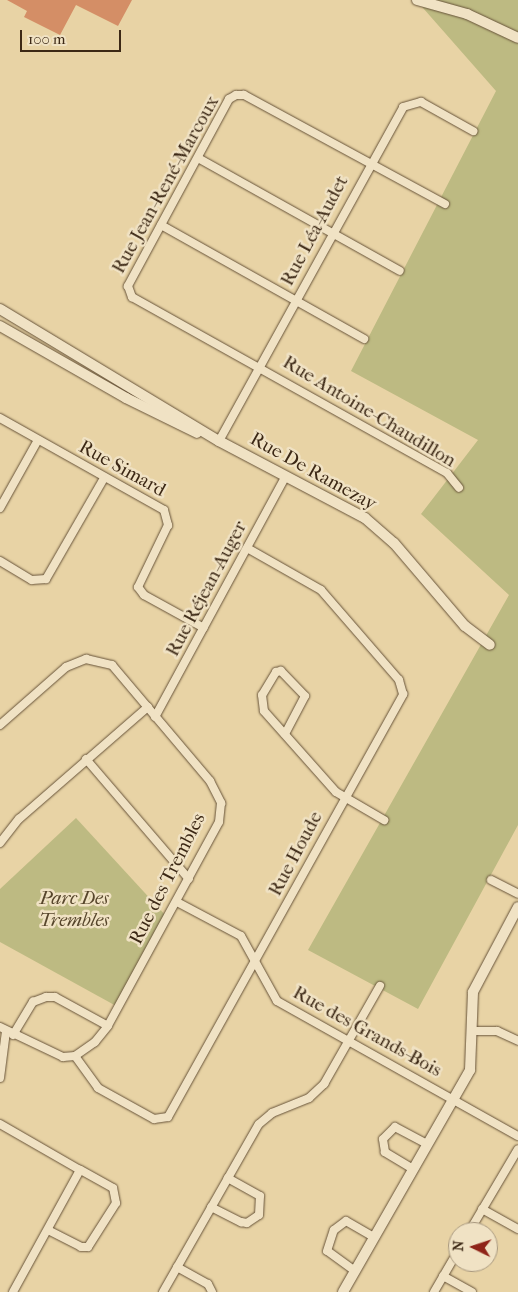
<!DOCTYPE html>
<meta charset="utf-8">
<style>
body{margin:0}
#map{position:relative;width:518px;height:1292px;overflow:hidden;background:#e8d3a5;font-family:"IM FELL French Canon",serif}
div>[style]{position:absolute}
[style*='--x']{left:calc(var(--x)*1px);top:calc(var(--y)*1px);width:calc(var(--w)*1px);rotate:calc(var(--a)*1deg)}
.green>*{inset:0;background:#bdba82}
.building>*{inset:0;background:#d48e66}
.roads{filter:drop-shadow(0 0 1px #675339) drop-shadow(0 0 1px #675339)}
.minor>*{height:8px;margin:-4px;padding:0 4px;transform-origin:4px;border-radius:4px;background:#f0e2c4}
.tertiary>*{height:10px;margin:-5px;padding:0 5px;transform-origin:5px;border-radius:5px;background:#f0e2c4}
span{translate:-50% -50%;white-space:nowrap;text-align:center;line-height:1.15;-webkit-text-stroke:5px #f0e2c4;paint-order:stroke}
.street-label{font-size:19px;color:#3c2815}
.park-label{font-size:19px;color:#56452b;font-style:italic}
.north{position:absolute;left:448px;top:1222px;width:50px;height:50px;box-sizing:border-box;background:#f0e2c4;border:1px solid #a8987e;border-radius:50%;rotate:274deg;font-size:14px;font-weight:700;line-height:20px;text-align:center;color:#3c2815}
.north::after{content:'';display:block;margin:auto;width:18px;height:22px;background:#8f2418;clip-path:polygon(50% 0,100% 100%,50% 72%,0 100%)}
.scale{position:absolute;left:20px;top:30px;width:101px;height:22px;box-sizing:border-box;border:2px solid #3c2815;border-top:0;padding-left:6px;font-size:15px;line-height:18px;white-space:nowrap;color:#3c2815;-webkit-text-stroke:4px #f0e2c4;paint-order:stroke}
</style>
<div id="map">
<div class="green">
<i style="clip-path:polygon(416px 0,518px 0,518px 825px,418px 1009px,308px 950px,509px 595px,421px 514px,478px 440px,351px 371px,496px 91px)"></i>
<i style="clip-path:polygon(76px 818px,167px 917px,118px 1007px,0 942px,0 889px)"></i>
</div>
<div class="building">
<i style="clip-path:polygon(7px 0,132px 0,118px 26px,76px 5px,60px 35px,24px 17px,27px 11px)"></i>
</div>
<div class="roads">
<div class="minor">
<i style="--x:198;--y:158;--w:231;--a:29.2"></i>
<i style="--x:445;--y:204;--w:229;--a:-151.5"></i>
<i style="--x:244;--y:95;--w:8;--a:180"></i>
<i style="--x:236;--y:95;--w:8;--a:150"></i>
<i style="--x:229;--y:99;--w:213;--a:118.4"></i>
<i style="--x:128;--y:286;--w:12;--a:70"></i>
<i style="--x:132;--y:297;--w:361;--a:29.2"></i>
<i style="--x:447;--y:473;--w:19;--a:51"></i>
<i style="--x:161;--y:225;--w:233;--a:29.3"></i>
<i style="--x:0;--y:418;--w:188;--a:29.3"></i>
<i style="--x:164;--y:510;--w:16;--a:75"></i>
<i style="--x:168;--y:525;--w:69;--a:115.8"></i>
<i style="--x:138;--y:587;--w:10;--a:53"></i>
<i style="--x:144;--y:595;--w:68;--a:28.8"></i>
<i style="--x:219;--y:441;--w:381;--a:-61.1"></i>
<i style="--x:403;--y:107;--w:19;--a:-16"></i>
<i style="--x:421;--y:102;--w:60;--a:29.1"></i>
<i style="--x:0;--y:508;--w:78;--a:-60.8"></i>
<i style="--x:0;--y:561;--w:37;--a:31"></i>
<i style="--x:32;--y:580;--w:14;--a:-4"></i>
<i style="--x:46;--y:579;--w:116;--a:-60.1"></i>
<i style="--x:155;--y:717;--w:274;--a:-61.5"></i>
<i style="--x:0;--y:725;--w:88;--a:-41.3"></i>
<i style="--x:66;--y:667;--w:22;--a:-22"></i>
<i style="--x:86;--y:659;--w:27;--a:13"></i>
<i style="--x:112;--y:665;--w:152;--a:49.8"></i>
<i style="--x:210;--y:781;--w:25;--a:63"></i>
<i style="--x:221;--y:803;--w:19;--a:96"></i>
<i style="--x:219;--y:822;--w:232;--a:118.6"></i>
<i style="--x:108;--y:1026;--w:21;--a:129"></i>
<i style="--x:95;--y:1042;--w:24;--a:145"></i>
<i style="--x:75;--y:1056;--w:12;--a:175"></i>
<i style="--x:63;--y:1057;--w:70;--a:-154.5"></i>
<i style="--x:285;--y:734;--w:43;--a:-62.2"></i>
<i style="--x:305;--y:696;--w:35;--a:-134"></i>
<i style="--x:281;--y:671;--w:5;--a:169"></i>
<i style="--x:276;--y:672;--w:27;--a:121"></i>
<i style="--x:262;--y:695;--w:16;--a:83"></i>
<i style="--x:264;--y:711;--w:108;--a:48.4"></i>
<i style="--x:336;--y:792;--w:56;--a:30.3"></i>
<i style="--x:86;--y:759;--w:158;--a:49.4"></i>
<i style="--x:0;--y:843;--w:31;--a:-52"></i>
<i style="--x:19;--y:819;--w:171;--a:-41"></i>
<i style="--x:491;--y:880;--w:30;--a:27"></i>
<i style="--x:177;--y:902;--w:72;--a:28"></i>
<i style="--x:241;--y:936;--w:74;--a:61"></i>
<i style="--x:277;--y:1001;--w:276;--a:29.3"></i>
<i style="--x:473;--y:1031;--w:24;--a:0"></i>
<i style="--x:497;--y:1031;--w:23;--a:25"></i>
<i style="--x:13;--y:1035;--w:39;--a:-59"></i>
<i style="--x:33;--y:1002;--w:14;--a:-21"></i>
<i style="--x:46;--y:997;--w:9;--a:0"></i>
<i style="--x:55;--y:997;--w:60;--a:28.7"></i>
<i style="--x:75;--y:1056;--w:39;--a:54"></i>
<i style="--x:98;--y:1088;--w:64;--a:29"></i>
<i style="--x:154;--y:1119;--w:14;--a:-8"></i>
<i style="--x:168;--y:1117;--w:484;--a:-60.9"></i>
<i style="--x:403;--y:694;--w:15;--a:-106"></i>
<i style="--x:399;--y:680;--w:119;--a:-130.9"></i>
<i style="--x:321;--y:590;--w:85;--a:-150.4"></i>
<i style="--x:0;--y:1078;--w:47;--a:-82.7"></i>
<i style="--x:0;--y:1124;--w:92;--a:29.9"></i>
<i style="--x:80;--y:1170;--w:139;--a:118.8"></i>
<i style="--x:413;--y:1169;--w:33;--a:-149"></i>
<i style="--x:385;--y:1152;--w:13;--a:-99"></i>
<i style="--x:383;--y:1139;--w:17;--a:-45"></i>
<i style="--x:395;--y:1127;--w:36;--a:28"></i>
<i style="--x:211;--y:1207;--w:34;--a:27"></i>
<i style="--x:241;--y:1222;--w:6;--a:9"></i>
<i style="--x:247;--y:1223;--w:14;--a:-34"></i>
<i style="--x:259;--y:1215;--w:19;--a:-87"></i>
<i style="--x:260;--y:1196;--w:37;--a:-151"></i>
<i style="--x:482;--y:1209;--w:41;--a:29.1"></i>
<i style="--x:48;--y:1230;--w:37;--a:27"></i>
<i style="--x:81;--y:1247;--w:7;--a:0"></i>
<i style="--x:88;--y:1247;--w:52;--a:-57.5"></i>
<i style="--x:116;--y:1203;--w:15;--a:-101"></i>
<i style="--x:113;--y:1188;--w:38;--a:-151"></i>
<i style="--x:469;--y:1232;--w:96;--a:-59.4"></i>
<i style="--x:177;--y:1267;--w:35;--a:29"></i>
<i style="--x:208;--y:1284;--w:9;--a:63"></i>
<i style="--x:355;--y:1271;--w:34;--a:-144"></i>
<i style="--x:327;--y:1251;--w:22;--a:-72"></i>
<i style="--x:334;--y:1230;--w:15;--a:-37"></i>
<i style="--x:346;--y:1221;--w:32;--a:30"></i>
<i style="--x:443;--y:1276;--w:33;--a:29"></i>
<i style="--x:163;--y:1292;--w:193;--a:-60.3"></i>
<i style="--x:259;--y:1124;--w:17;--a:-40"></i>
<i style="--x:272;--y:1113;--w:40;--a:-22"></i>
<i style="--x:309;--y:1098;--w:21;--a:-43"></i>
<i style="--x:324;--y:1084;--w:113;--a:-60.3"></i>
<i style="--x:434;--y:1292;--w:48;--a:-59.7"></i>
</div>
<div class="tertiary">
<i style="--x:417;--y:0;--w:52;--a:15.6"></i>
<i style="--x:467;--y:14;--w:56;--a:25.2"></i>
<i style="--x:0;--y:309;--w:256;--a:31.1"></i>
<i style="--x:219;--y:441;--w:165;--a:27.8"></i>
<i style="--x:365;--y:518;--w:38;--a:41"></i>
<i style="--x:394;--y:543;--w:109;--a:49.5"></i>
<i style="--x:465;--y:626;--w:31;--a:37"></i>
<i style="--x:0;--y:326;--w:145;--a:29.7"></i>
<i style="--x:126;--y:398;--w:79;--a:26.2"></i>
<i style="--x:343;--y:1292;--w:256;--a:-60.2"></i>
<i style="--x:470;--y:1070;--w:78;--a:-87.8"></i>
<i style="--x:473;--y:992;--w:96;--a:-62.1"></i>
</div>
</div>
<div class="street-label">
<span style="left:166px;top:185px;rotate:-61deg">Rue Jean-René-Marcoux</span>
<span style="left:315px;top:231px;rotate:-62deg">Rue Léa-Audet</span>
<span style="left:369px;top:412px;rotate:31deg">Rue Antoine-Chaudillon</span>
<span style="left:122px;top:469px;rotate:29deg">Rue Simard</span>
<span style="left:313px;top:472px;rotate:29deg">Rue De Ramezay</span>
<span style="left:207px;top:589px;rotate:-62deg">Rue Réjean-Auger</span>
<span style="left:296px;top:854px;rotate:-62deg">Rue Houde</span>
<span style="left:168px;top:879px;rotate:-63deg">Rue des Trembles</span>
<span style="left:367px;top:1032px;rotate:29deg">Rue des Grands-Bois</span>
</div>
<div class="park-label">
<span style="left:74px;top:910px">Parc Des<br>Trembles</span>
</div>
<div class="north">N</div>
<div class="scale">100 m</div>
</div>
